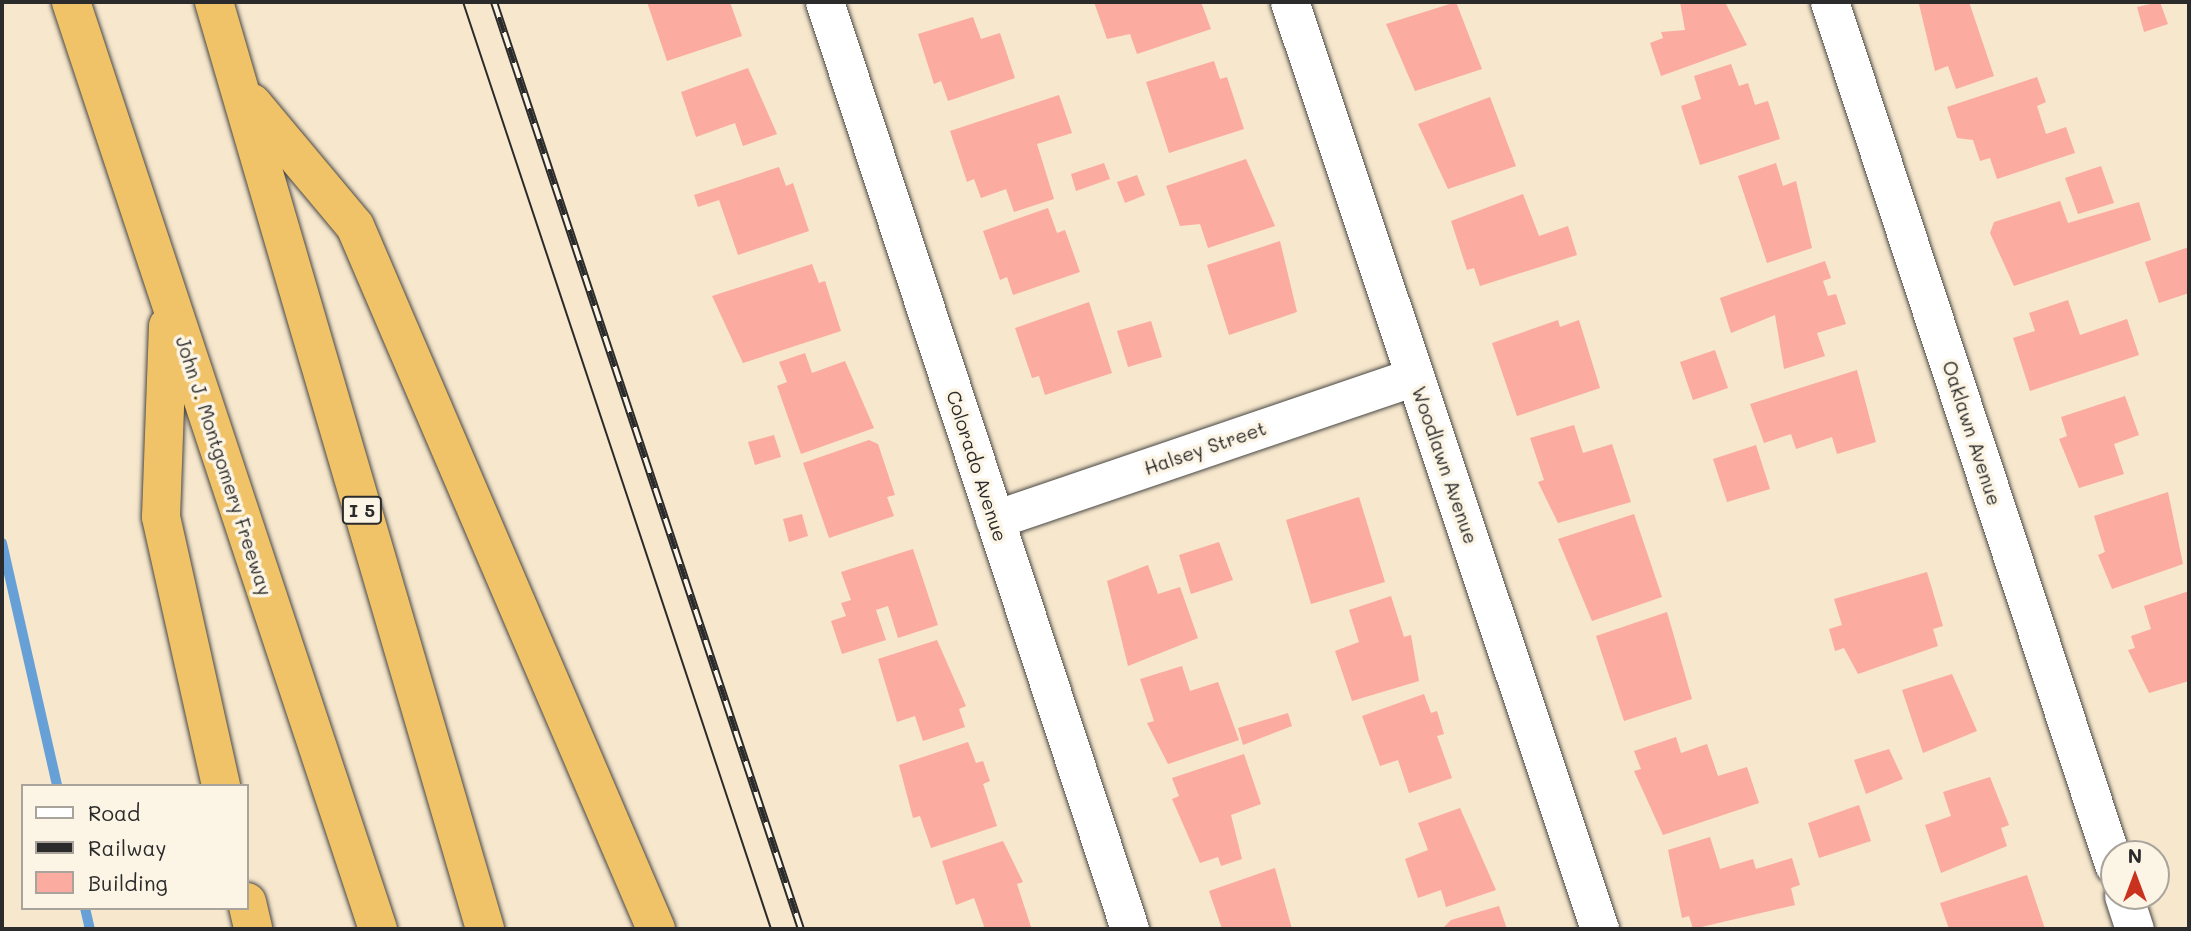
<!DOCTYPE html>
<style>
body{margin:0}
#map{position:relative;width:2191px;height:931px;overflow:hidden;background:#f6e7cd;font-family:Mali,sans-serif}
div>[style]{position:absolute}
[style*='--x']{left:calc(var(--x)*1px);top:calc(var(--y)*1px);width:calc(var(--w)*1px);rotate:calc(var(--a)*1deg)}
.stream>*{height:10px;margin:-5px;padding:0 5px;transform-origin:5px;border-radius:5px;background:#66a0d6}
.building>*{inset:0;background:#fbaba0}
.roads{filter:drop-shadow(0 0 2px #494743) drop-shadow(0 0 2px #494743)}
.minor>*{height:38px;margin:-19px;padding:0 19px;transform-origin:19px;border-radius:19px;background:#fff}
.highway>*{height:38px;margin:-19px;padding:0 19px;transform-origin:19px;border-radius:19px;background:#f1c369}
.tram>*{height:2px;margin:-1px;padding:0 1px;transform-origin:1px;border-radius:1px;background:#2b2b2b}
.rail>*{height:8px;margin-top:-4px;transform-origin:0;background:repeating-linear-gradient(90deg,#fcf5e5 0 16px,#2b2b2b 0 32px);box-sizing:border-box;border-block:2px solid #2b2b2b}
span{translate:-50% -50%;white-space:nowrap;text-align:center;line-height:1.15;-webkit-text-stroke:7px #fcf5e5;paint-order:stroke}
.shield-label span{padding:2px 5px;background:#fcf5e5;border:2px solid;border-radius:5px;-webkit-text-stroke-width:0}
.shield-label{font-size:18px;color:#2b2b2b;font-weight:700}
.street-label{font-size:19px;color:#2b2b2b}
.frame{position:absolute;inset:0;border:4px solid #2b2b2b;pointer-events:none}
.legend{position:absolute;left:21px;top:784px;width:228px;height:126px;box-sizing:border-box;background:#fcf5e5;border:2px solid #a8a49b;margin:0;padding:9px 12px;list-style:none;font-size:21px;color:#2b2b2b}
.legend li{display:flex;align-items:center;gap:14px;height:35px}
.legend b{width:35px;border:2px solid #a8a49b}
.north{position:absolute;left:2100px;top:840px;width:70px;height:70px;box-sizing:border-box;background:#fcf5e5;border:2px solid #a8a49b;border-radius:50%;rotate:0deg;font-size:19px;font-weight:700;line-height:28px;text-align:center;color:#2b2b2b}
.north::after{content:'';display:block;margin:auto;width:24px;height:32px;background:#c8321e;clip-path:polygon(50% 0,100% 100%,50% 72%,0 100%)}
</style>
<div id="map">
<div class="stream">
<i style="--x:2;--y:543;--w:249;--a:77.2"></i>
<i style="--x:85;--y:908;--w:22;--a:77"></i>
</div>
<div class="building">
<i style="clip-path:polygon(647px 2px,730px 2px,742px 36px,667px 61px)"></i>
<i style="clip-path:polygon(1094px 2px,1201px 2px,1211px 29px,1137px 54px,1130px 34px,1107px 39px)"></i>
<i style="clip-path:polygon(1456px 2px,1482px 69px,1415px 91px,1386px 24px)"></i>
<i style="clip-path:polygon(1680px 2px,1725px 2px,1747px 45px,1661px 76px,1650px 43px,1663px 38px,1661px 32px,1685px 30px)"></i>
<i style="clip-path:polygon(1969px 2px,1994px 76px,1956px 89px,1948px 66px,1935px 71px,1919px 4px)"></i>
<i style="clip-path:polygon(2160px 2px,2168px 24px,2144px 32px,2137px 7px)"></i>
<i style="clip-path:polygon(973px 17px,981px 39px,1000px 33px,1015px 78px,948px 101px,941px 81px,934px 84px,918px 34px)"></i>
<i style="clip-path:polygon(1214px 61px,1220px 79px,1227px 77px,1244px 129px,1169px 153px,1146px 82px)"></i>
<i style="clip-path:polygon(1731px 64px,1739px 86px,1748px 83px,1755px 105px,1768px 101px,1780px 139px,1700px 165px,1681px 106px,1701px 99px,1694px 76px)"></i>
<i style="clip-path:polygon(748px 68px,777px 134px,743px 146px,735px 123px,696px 137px,681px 92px)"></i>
<i style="clip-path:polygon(2037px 77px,2046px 102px,2037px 106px,2046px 134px,2066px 127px,2075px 153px,1997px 179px,1990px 158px,1980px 161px,1973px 140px,1957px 138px,1947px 107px)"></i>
<i style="clip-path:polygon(1059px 95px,1072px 133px,1037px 144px,1054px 199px,1014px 212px,1006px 189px,981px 198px,974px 179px,967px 182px,950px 131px)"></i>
<i style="clip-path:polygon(1490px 97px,1516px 166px,1448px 189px,1418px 124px)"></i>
<i style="clip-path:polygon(1246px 159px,1275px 226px,1208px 248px,1200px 224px,1180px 226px,1166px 186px)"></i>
<i style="clip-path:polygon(1104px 163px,1110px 179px,1076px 191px,1071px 174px)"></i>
<i style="clip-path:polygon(1776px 163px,1783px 186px,1796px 181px,1812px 248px,1767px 263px,1738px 176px)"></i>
<i style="clip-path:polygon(2101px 166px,2114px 203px,2078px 214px,2065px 178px)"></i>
<i style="clip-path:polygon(779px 167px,786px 186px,793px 183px,809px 231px,738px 255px,719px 200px,698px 207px,694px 195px)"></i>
<i style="clip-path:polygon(1137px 175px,1145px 195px,1125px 203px,1117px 182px)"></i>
<i style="clip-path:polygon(1523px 194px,1539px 236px,1568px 226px,1577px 255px,1480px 286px,1474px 268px,1467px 270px,1451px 221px)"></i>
<i style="clip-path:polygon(2060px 201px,2068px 223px,2139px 202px,2151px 240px,2014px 286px,1990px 233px,1994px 222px)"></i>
<i style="clip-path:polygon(1048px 208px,1057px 233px,1065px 230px,1080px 272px,1013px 295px,1007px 277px,1000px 280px,983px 231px)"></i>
<i style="clip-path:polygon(1280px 241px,1297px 312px,1229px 335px,1207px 265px)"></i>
<i style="clip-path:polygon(2189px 247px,2189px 293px,2159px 303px,2145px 262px)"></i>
<i style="clip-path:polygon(1825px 261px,1831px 278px,1823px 281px,1828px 296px,1836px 294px,1846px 324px,1817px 333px,1825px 356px,1784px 369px,1775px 315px,1731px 333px,1720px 298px)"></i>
<i style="clip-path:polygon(812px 264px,819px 283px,825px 281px,841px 331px,743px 363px,712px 296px)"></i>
<i style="clip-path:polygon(2068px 300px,2080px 335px,2127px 319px,2139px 355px,2030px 391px,2013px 338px,2035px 331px,2029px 313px)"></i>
<i style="clip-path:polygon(1089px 302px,1112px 373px,1045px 395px,1039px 376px,1032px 378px,1015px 328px)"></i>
<i style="clip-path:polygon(1558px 320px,1560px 327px,1579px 320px,1600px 388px,1517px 416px,1492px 343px)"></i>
<i style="clip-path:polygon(1151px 321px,1162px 357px,1128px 367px,1117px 331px)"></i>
<i style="clip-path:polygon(1715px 350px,1728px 388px,1693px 400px,1680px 362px)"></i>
<i style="clip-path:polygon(805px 353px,812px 373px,845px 361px,874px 428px,801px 454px,777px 386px,787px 382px,779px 362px)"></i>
<i style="clip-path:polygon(1857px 370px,1876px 442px,1837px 454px,1832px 437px,1796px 449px,1791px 434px,1764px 443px,1750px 404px)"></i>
<i style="clip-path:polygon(2125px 396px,2139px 435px,2114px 444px,2124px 474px,2079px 488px,2059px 439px,2067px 436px,2061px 417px)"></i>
<i style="clip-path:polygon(1574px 425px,1583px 453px,1612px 444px,1631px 502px,1558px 523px,1538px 482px,1544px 480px,1530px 438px)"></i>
<i style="clip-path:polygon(774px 435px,781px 457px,755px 465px,748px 442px)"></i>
<i style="clip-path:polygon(869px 440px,878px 444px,895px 495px,887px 497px,894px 516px,829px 538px,803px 463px)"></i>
<i style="clip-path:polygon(1756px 445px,1770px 489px,1727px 502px,1713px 459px)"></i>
<i style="clip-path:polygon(2168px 492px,2183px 564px,2112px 589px,2098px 555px,2105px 552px,2094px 516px)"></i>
<i style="clip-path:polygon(1359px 497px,1385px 582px,1311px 604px,1286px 520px)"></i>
<i style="clip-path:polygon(802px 514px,808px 536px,789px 542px,783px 519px)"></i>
<i style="clip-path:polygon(1634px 514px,1662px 597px,1592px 621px,1558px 539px)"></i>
<i style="clip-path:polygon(1219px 542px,1233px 580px,1191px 594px,1179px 555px)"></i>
<i style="clip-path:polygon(913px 549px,938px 625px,898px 638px,888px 606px,876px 610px,886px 640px,842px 654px,831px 621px,846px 616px,841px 603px,851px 600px,841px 572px)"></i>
<i style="clip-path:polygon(1148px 565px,1158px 594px,1180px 587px,1198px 638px,1128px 666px,1107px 581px)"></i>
<i style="clip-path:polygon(1927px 572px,1943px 626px,1933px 629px,1938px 646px,1858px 674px,1844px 648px,1835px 651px,1829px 629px,1842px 625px,1834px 599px)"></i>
<i style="clip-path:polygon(2189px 591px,2189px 681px,2149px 693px,2128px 650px,2135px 648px,2131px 636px,2151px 629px,2144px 606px)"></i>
<i style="clip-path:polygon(1391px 596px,1404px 637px,1411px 635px,1419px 681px,1352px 701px,1335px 651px,1359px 642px,1349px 610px)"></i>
<i style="clip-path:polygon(1667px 612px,1692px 699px,1624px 721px,1596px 636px)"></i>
<i style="clip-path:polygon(937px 640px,966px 706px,959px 709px,965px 727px,923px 741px,915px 716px,897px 722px,878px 659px)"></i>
<i style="clip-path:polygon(1182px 666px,1190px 691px,1218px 682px,1239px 740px,1168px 764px,1147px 723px,1154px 721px,1140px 679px)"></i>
<i style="clip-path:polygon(1952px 674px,1977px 731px,1923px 753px,1902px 690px)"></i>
<i style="clip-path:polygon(1424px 694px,1431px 713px,1437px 711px,1444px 734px,1437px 736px,1452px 778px,1409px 793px,1398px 760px,1380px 766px,1362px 716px)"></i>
<i style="clip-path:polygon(1288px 713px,1292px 726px,1243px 745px,1238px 728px)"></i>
<i style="clip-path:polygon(1676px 737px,1681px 753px,1707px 744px,1718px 776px,1747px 767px,1759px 803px,1663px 835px,1634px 771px,1641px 769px,1634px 751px)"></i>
<i style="clip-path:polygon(968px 742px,976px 763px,983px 761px,990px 781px,983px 784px,997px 826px,931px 848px,920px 816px,913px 818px,899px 765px)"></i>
<i style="clip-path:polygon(1889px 749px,1903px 779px,1866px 794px,1854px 760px)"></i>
<i style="clip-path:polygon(1244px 754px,1261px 804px,1231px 815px,1242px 859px,1221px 866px,1218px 857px,1200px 863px,1172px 799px,1179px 796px,1172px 778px)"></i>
<i style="clip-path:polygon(1990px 777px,2009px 825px,2001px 828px,2007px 846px,1941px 873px,1925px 825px,1951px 816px,1943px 792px)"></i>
<i style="clip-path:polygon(1859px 805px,1871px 841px,1819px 858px,1808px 823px)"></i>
<i style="clip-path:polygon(1460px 808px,1496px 890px,1446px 907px,1441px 890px,1418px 898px,1405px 859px,1428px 850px,1418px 823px)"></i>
<i style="clip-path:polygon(1710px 837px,1720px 869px,1753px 859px,1756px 869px,1792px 858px,1800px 885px,1791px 888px,1795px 905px,1693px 929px,1689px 916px,1682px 918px,1668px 850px)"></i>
<i style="clip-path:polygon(1003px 841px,1023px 882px,1017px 884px,1031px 927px,1023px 929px,985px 929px,974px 898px,956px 905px,942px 861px)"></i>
<i style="clip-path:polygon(1275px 868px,1292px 929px,1222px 929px,1209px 891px)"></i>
<i style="clip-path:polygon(2027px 875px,2045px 929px,1949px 929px,1940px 903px)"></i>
<i style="clip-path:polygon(1499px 906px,1507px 929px,1442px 929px,1451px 920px)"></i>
</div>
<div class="roads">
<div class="minor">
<i style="--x:825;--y:2;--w:976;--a:71.79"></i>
<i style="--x:1290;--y:2;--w:977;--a:71.51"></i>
<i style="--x:1830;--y:2;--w:909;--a:71.78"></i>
<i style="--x:995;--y:520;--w:444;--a:-18.8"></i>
<i style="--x:2124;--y:896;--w:35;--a:72"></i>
</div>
<div class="highway">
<i style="--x:71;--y:2;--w:977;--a:71.68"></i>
<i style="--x:214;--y:2;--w:966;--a:73.7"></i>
<i style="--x:252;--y:103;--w:160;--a:50.1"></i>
<i style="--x:355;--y:226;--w:765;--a:66.82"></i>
<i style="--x:168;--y:326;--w:191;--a:92.1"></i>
<i style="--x:161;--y:517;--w:276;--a:77.4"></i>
<i style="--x:247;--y:902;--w:28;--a:77"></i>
</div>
</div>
<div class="tram">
<i style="--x:463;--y:2;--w:977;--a:71.62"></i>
</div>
<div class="rail">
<i style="--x:494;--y:2;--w:977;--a:71.68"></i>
</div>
<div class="shield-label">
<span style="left:362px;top:510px">I 5</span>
</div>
<div class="street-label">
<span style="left:1972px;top:433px;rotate:72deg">Oaklawn Avenue</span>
<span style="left:1205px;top:448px;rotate:-19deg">Halsey Street</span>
<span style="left:1445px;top:465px;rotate:71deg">Woodlawn Avenue</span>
<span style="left:224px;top:466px;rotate:72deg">John J. Montgomery Freeway</span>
<span style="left:977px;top:466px;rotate:72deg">Colorado Avenue</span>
</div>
<div class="frame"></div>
<ul class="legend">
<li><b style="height:9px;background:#fff"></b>Road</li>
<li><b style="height:9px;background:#2b2b2b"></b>Railway</li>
<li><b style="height:19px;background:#fbaba0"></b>Building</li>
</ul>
<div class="north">N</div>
</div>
